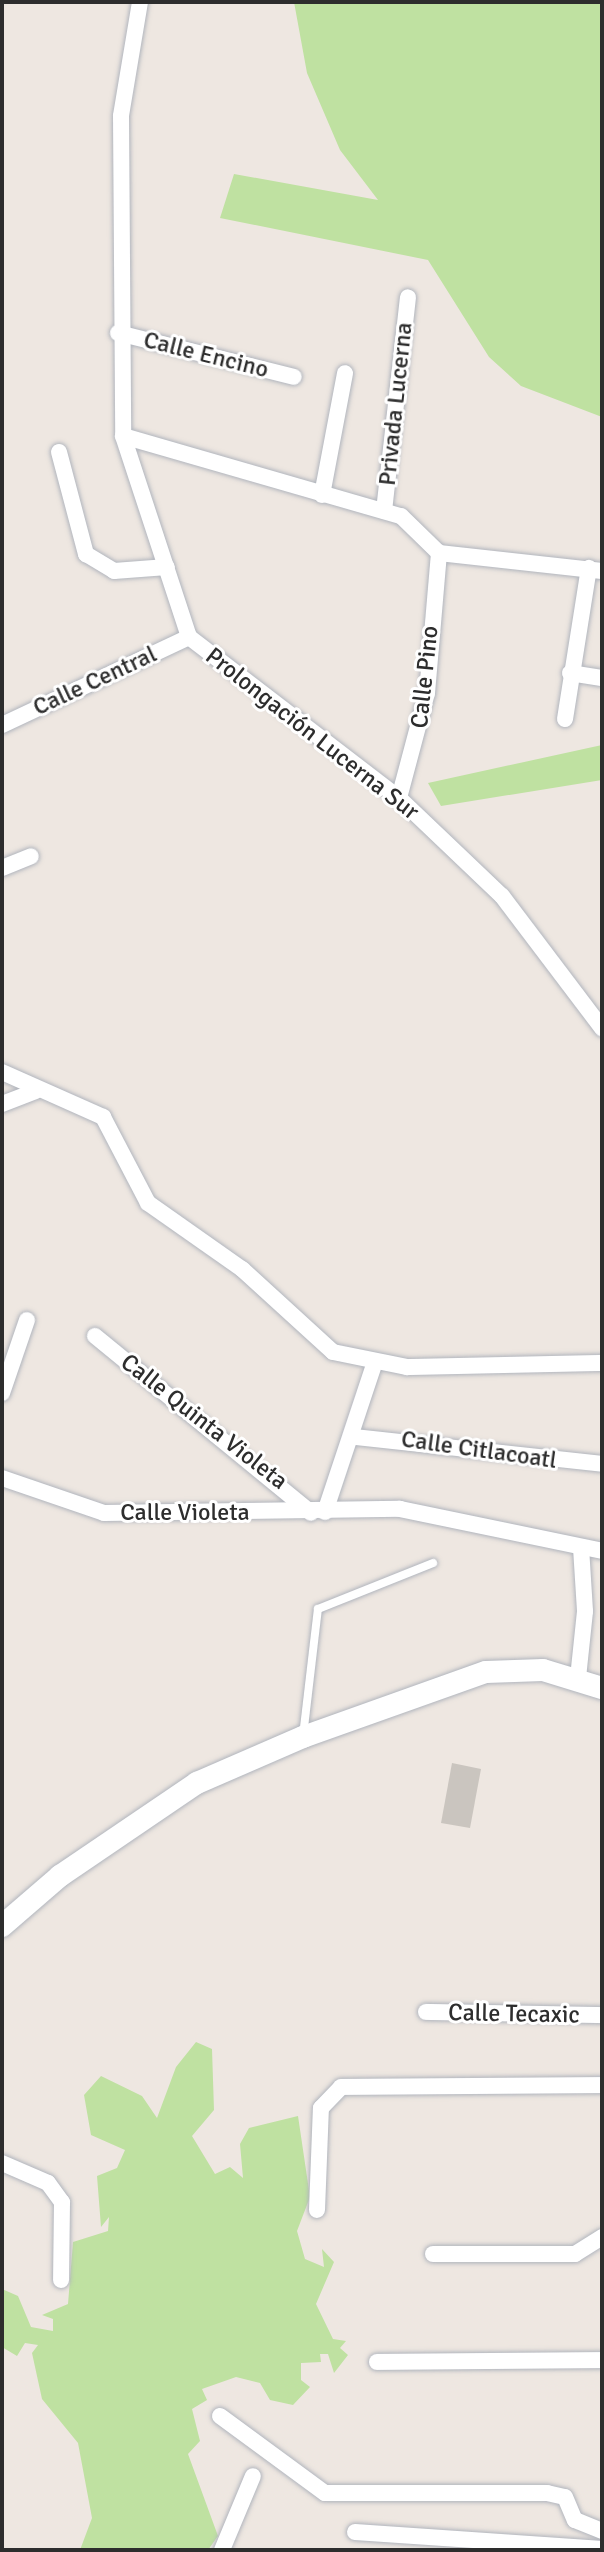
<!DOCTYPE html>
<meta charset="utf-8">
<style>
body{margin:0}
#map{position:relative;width:604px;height:2552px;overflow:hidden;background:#eee7e1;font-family:Signika,sans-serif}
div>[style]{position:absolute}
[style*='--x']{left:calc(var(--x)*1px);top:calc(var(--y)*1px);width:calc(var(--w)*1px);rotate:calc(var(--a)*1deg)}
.green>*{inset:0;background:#bfe1a1}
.building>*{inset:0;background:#cac5bf}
.roads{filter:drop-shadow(0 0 2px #b1b5bd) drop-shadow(0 0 2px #b1b5bd)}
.lane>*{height:8px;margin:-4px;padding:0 4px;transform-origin:4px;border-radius:4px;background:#fff}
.street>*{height:16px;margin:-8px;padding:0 8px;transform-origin:8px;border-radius:8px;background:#fff}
.secondary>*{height:22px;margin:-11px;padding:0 11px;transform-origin:11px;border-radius:11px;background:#fff}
span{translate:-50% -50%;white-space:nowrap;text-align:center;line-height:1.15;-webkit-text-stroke:6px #fff;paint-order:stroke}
.street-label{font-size:24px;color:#2d2d2d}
.frame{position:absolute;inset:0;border:4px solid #2d2d2d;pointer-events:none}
</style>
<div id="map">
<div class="green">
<i style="clip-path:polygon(294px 2px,602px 2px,602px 417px,521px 386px,489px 357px,428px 260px,220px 218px,234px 174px,378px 200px,340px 150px,307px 73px)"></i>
<i style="clip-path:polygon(602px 745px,602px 780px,441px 806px,428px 783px)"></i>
<i style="clip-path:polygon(196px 2042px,212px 2049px,214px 2110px,192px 2136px,215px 2174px,230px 2167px,243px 2178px,240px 2144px,249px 2128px,298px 2116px,310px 2197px,297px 2231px,305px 2259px,324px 2267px,322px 2249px,334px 2262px,316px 2304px,333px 2339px,346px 2341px,340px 2348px,348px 2355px,334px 2373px,328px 2354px,320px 2354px,321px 2362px,301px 2363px,301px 2380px,310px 2387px,293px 2405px,270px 2400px,260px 2383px,236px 2377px,202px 2389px,207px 2400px,192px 2409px,200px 2441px,188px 2454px,218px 2536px,208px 2550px,80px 2550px,92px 2518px,78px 2443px,42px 2399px,32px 2353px,38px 2345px,25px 2343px,17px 2356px,2px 2347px,2px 2289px,18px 2296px,31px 2327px,53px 2331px,53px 2319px,42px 2315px,68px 2304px,73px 2242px,108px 2231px,109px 2217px,101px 2227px,97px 2176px,117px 2168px,125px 2150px,91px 2135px,84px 2095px,101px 2076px,142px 2096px,157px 2118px,176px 2067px)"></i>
</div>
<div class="building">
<i style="clip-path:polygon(452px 1763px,481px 1769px,470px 1828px,441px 1823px)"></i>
</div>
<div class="roads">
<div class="lane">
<i style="--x:303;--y:1736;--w:128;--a:-83.3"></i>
<i style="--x:318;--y:1609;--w:124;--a:-21.8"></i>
</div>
<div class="street">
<i style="--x:140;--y:2;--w:116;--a:99.5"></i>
<i style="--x:121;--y:116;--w:320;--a:89.6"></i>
<i style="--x:123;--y:436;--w:212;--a:71.8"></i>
<i style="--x:189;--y:637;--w:265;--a:37.5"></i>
<i style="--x:399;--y:798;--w:142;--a:43.6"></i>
<i style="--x:502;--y:896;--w:166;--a:52.9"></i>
<i style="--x:118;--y:333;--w:181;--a:14"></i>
<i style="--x:123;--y:436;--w:289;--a:16.1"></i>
<i style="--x:401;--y:516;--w:53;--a:44.2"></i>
<i style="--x:439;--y:553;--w:164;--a:6.3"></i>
<i style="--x:59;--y:452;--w:106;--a:75.2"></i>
<i style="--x:86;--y:554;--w:33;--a:31"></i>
<i style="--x:114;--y:571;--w:53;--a:-4.3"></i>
<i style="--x:322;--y:495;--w:124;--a:-79.3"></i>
<i style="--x:384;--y:511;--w:215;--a:-83.6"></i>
<i style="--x:570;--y:673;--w:32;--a:9"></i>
<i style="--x:565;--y:719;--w:153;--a:-81"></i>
<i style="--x:2;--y:725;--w:207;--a:-25.2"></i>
<i style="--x:399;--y:798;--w:109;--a:-75.1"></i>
<i style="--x:427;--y:693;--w:141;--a:-85.1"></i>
<i style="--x:2;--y:868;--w:31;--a:-22"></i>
<i style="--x:2;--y:1072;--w:111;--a:24"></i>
<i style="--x:103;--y:1117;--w:97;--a:62.4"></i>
<i style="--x:148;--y:1203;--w:115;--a:35.1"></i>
<i style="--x:242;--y:1269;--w:123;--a:42.4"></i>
<i style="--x:333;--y:1352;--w:76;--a:11.5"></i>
<i style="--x:407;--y:1367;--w:195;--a:-1.2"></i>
<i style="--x:2;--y:1104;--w:36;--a:-21"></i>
<i style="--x:95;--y:1336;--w:279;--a:39.3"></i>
<i style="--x:2;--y:1393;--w:77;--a:-71.1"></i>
<i style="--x:355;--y:1437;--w:248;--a:6.2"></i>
<i style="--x:2;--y:1478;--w:108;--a:18.9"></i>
<i style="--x:104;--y:1513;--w:296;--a:-0.8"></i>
<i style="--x:400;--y:1509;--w:206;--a:11.7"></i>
<i style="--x:325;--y:1512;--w:158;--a:-71.6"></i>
<i style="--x:578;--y:1678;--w:67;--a:-84"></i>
<i style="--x:585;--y:1611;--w:63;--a:-93.6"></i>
<i style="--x:426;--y:2012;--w:176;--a:1"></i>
<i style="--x:2;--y:2163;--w:50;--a:23.5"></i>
<i style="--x:48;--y:2183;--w:24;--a:54"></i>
<i style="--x:62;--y:2202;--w:78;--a:90.7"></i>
<i style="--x:317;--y:2210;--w:102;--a:-87.8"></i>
<i style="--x:321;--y:2108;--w:29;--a:-46"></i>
<i style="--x:341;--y:2087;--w:261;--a:-0.4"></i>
<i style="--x:433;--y:2254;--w:142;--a:0"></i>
<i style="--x:575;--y:2254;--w:32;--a:-32"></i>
<i style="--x:377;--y:2362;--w:225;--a:-0.5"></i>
<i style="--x:220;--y:2416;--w:130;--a:36.3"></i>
<i style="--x:325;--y:2493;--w:222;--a:0"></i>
<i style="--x:547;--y:2493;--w:18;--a:13"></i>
<i style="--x:565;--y:2497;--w:25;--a:67"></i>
<i style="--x:575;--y:2520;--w:29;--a:22"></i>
<i style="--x:355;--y:2532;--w:248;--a:3.9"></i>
<i style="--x:222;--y:2550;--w:80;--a:-67.3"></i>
</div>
<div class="secondary">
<i style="--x:2;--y:1926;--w:77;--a:-40.8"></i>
<i style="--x:60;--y:1876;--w:166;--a:-34.2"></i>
<i style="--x:197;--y:1783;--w:116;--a:-23.5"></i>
<i style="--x:303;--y:1737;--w:194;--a:-19.6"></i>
<i style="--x:486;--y:1672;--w:57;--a:-2"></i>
<i style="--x:543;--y:1670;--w:62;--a:17"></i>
</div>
</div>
<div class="street-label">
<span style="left:206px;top:355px;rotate:14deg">Calle Encino</span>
<span style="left:396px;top:404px;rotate:-84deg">Privada Lucerna</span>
<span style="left:425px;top:677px;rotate:-84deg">Calle Pino</span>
<span style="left:95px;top:681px;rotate:-25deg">Calle Central</span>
<span style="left:312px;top:734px;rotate:38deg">Prolongación Lucerna Sur</span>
<span style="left:204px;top:1422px;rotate:38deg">Calle Quinta Violeta</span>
<span style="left:479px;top:1450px;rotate:8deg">Calle Citlacoatl</span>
<span style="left:185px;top:1513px">Calle Violeta</span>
<span style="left:514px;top:2014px;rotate:1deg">Calle Tecaxic</span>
</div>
<div class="frame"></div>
</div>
